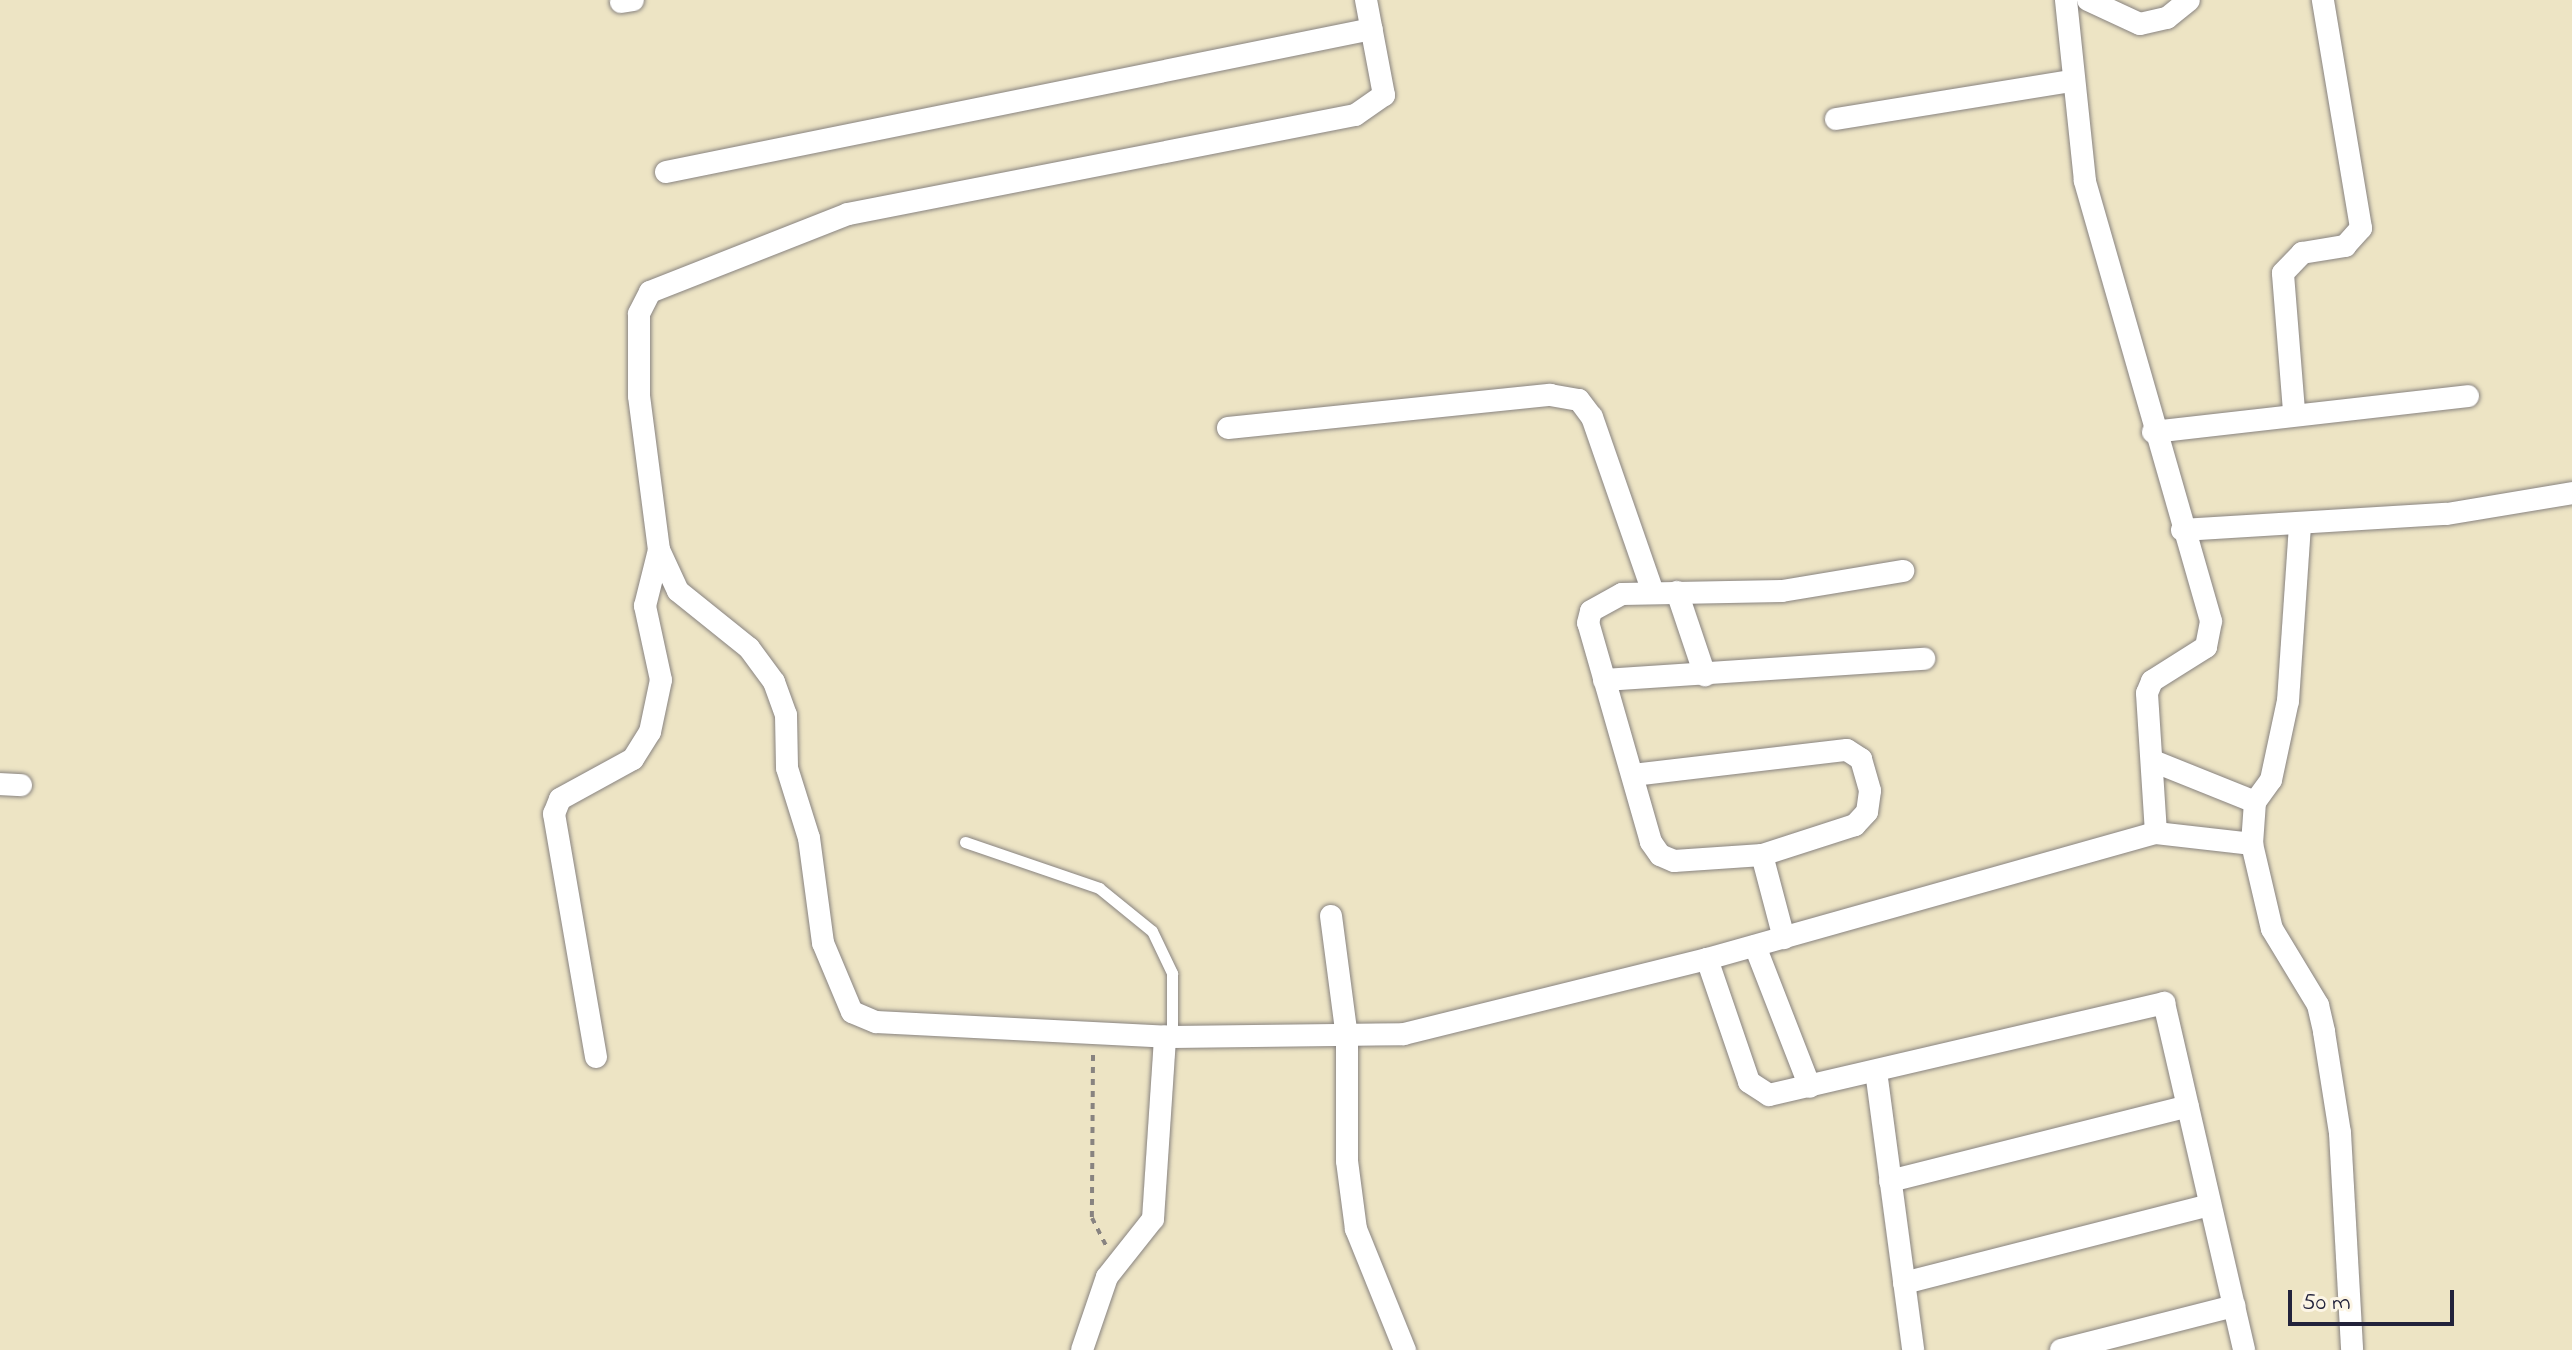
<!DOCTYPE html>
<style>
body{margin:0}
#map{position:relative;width:2572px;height:1350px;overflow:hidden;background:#ede4c4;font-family:"Indie Flower",sans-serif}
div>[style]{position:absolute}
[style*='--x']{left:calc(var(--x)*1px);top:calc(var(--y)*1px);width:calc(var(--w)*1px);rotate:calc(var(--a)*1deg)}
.path>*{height:4px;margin-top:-2px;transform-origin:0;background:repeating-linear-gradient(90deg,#888380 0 6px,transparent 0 12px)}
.roads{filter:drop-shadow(0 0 2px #888380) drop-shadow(0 0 2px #888380)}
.service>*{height:11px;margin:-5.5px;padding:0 5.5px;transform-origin:5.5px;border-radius:5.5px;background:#fff}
.minor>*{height:22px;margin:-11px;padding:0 11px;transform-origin:11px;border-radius:11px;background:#fff}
span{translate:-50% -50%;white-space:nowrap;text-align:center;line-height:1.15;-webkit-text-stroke:6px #fcf5e5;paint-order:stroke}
.scale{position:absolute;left:2288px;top:1290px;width:166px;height:36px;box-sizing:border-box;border:4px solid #22223b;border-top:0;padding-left:10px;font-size:24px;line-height:28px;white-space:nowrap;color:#22223b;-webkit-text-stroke:6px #fcf5e5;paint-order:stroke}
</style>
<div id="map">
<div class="path">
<i style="--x:1093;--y:1055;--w:163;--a:90.4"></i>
<i style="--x:1092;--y:1218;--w:31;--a:63"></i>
</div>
<div class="roads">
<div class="service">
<i style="--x:965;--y:842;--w:142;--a:18.9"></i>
<i style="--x:1099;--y:888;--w:68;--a:39.1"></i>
<i style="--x:1152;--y:931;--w:47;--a:64.5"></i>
<i style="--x:1172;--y:973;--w:64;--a:90"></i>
</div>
<div class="minor">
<i style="--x:1366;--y:0;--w:97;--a:79.3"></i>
<i style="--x:1384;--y:95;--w:35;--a:145"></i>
<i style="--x:1355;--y:115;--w:517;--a:168.95"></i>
<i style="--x:848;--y:214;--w:213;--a:158.5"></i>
<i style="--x:650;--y:292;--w:25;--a:117"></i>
<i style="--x:639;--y:314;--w:82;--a:90"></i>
<i style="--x:639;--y:396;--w:155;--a:82.6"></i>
<i style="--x:659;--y:550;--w:45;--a:65.1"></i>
<i style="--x:678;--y:591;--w:91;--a:38.8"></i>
<i style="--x:749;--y:648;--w:42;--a:53.7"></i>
<i style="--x:774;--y:682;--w:35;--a:70"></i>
<i style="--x:786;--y:715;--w:53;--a:88.9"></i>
<i style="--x:787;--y:768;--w:73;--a:72.6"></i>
<i style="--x:809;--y:838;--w:106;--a:82.4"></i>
<i style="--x:823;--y:943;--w:75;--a:67.2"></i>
<i style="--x:852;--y:1012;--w:26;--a:23"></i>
<i style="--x:876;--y:1022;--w:296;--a:2.9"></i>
<i style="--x:1172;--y:1037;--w:232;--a:-0.7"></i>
<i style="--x:1404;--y:1034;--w:312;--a:-13.9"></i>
<i style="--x:1707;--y:959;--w:466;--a:-15.7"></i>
<i style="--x:2156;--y:833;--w:140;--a:-93.7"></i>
<i style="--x:2147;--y:693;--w:13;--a:-67"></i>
<i style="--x:2152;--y:681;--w:64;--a:-32.2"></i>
<i style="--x:2206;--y:647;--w:26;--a:-79"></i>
<i style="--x:2211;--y:621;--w:458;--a:-106"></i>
<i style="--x:2085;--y:181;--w:182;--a:-96"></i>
<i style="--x:2088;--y:0;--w:57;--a:24.8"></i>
<i style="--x:2140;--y:24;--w:28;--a:-13"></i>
<i style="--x:2167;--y:18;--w:28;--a:-39"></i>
<i style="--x:621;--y:2;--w:12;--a:-9"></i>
<i style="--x:1836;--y:119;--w:237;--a:-9.2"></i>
<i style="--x:666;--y:172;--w:720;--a:-11.45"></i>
<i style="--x:2294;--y:411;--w:138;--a:-94.6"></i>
<i style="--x:2283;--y:273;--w:28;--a:-46"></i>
<i style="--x:2302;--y:253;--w:44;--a:-9.2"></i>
<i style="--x:2345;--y:246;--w:24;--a:-48"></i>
<i style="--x:2361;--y:228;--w:231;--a:-99.5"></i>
<i style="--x:1228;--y:428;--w:324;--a:-5.9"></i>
<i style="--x:1550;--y:395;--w:29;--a:10"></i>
<i style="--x:1579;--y:400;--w:21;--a:53"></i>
<i style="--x:1592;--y:417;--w:182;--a:70.8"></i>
<i style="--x:2153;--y:432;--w:317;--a:-6.5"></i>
<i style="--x:2182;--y:530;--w:265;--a:-3.5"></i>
<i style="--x:2447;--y:514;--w:127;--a:-9.5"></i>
<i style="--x:1677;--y:592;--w:88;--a:71.4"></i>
<i style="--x:1604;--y:680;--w:321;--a:-3.8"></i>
<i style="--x:2153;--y:761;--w:110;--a:21.9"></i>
<i style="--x:2255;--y:802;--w:27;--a:-54"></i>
<i style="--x:2271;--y:780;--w:81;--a:-77.9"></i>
<i style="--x:2288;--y:701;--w:175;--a:-86.1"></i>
<i style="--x:1633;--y:775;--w:215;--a:-6.7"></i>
<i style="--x:1847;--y:750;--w:17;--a:33"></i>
<i style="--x:1861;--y:759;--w:33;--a:74"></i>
<i style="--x:1870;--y:791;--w:21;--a:98"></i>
<i style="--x:1867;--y:812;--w:18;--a:133"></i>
<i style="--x:1855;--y:825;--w:98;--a:162.1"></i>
<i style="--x:1762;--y:855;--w:88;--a:176.1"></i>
<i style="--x:1674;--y:861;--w:15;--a:-157"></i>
<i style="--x:1660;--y:855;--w:16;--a:-125"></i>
<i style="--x:1651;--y:842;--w:228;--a:-106"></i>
<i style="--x:1588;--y:623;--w:12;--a:-76"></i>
<i style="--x:1591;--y:611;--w:35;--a:-29"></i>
<i style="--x:1622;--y:594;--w:160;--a:-1.1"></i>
<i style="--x:1782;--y:591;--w:123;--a:-9.4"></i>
<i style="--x:0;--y:784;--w:21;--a:3"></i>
<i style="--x:2255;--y:802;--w:42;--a:94.1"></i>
<i style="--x:2252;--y:844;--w:87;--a:76.8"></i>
<i style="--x:2272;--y:929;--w:89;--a:58.8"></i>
<i style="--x:2318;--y:1005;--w:28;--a:77"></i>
<i style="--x:2324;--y:1032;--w:102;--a:81"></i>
<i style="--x:2340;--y:1133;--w:217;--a:86.8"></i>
<i style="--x:2156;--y:833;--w:97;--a:6.5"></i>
<i style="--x:1762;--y:855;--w:86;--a:75.2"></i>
<i style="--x:1331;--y:916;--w:123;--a:82.5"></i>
<i style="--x:1347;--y:1038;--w:123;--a:90"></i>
<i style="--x:1347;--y:1161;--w:69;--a:82.5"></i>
<i style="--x:1356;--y:1229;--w:131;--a:68"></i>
<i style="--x:1755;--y:946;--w:151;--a:68.7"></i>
<i style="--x:1707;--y:959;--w:130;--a:71.1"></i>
<i style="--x:1749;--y:1082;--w:24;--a:33"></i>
<i style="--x:1769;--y:1095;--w:406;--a:-13.1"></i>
<i style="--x:2164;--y:1003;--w:356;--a:77"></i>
<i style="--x:596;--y:1057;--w:247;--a:-99.8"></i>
<i style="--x:554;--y:814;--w:16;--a:-68"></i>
<i style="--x:560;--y:799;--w:83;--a:-28.7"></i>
<i style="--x:633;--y:759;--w:32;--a:-58"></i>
<i style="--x:650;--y:732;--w:53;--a:-78.1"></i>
<i style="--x:661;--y:680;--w:76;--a:-102.2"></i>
<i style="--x:645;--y:606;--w:58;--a:-76"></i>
<i style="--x:1876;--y:1071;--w:281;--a:82.4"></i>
<i style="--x:1890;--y:1181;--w:307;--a:-14.1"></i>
<i style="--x:1904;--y:1283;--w:316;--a:-14.3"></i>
<i style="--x:1082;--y:1350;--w:77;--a:-71.1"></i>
<i style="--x:1107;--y:1277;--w:74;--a:-51.6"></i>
<i style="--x:1153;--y:1219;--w:183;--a:-86.2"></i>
<i style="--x:2061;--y:1350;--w:179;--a:-14.3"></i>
</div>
</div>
<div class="scale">50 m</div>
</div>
